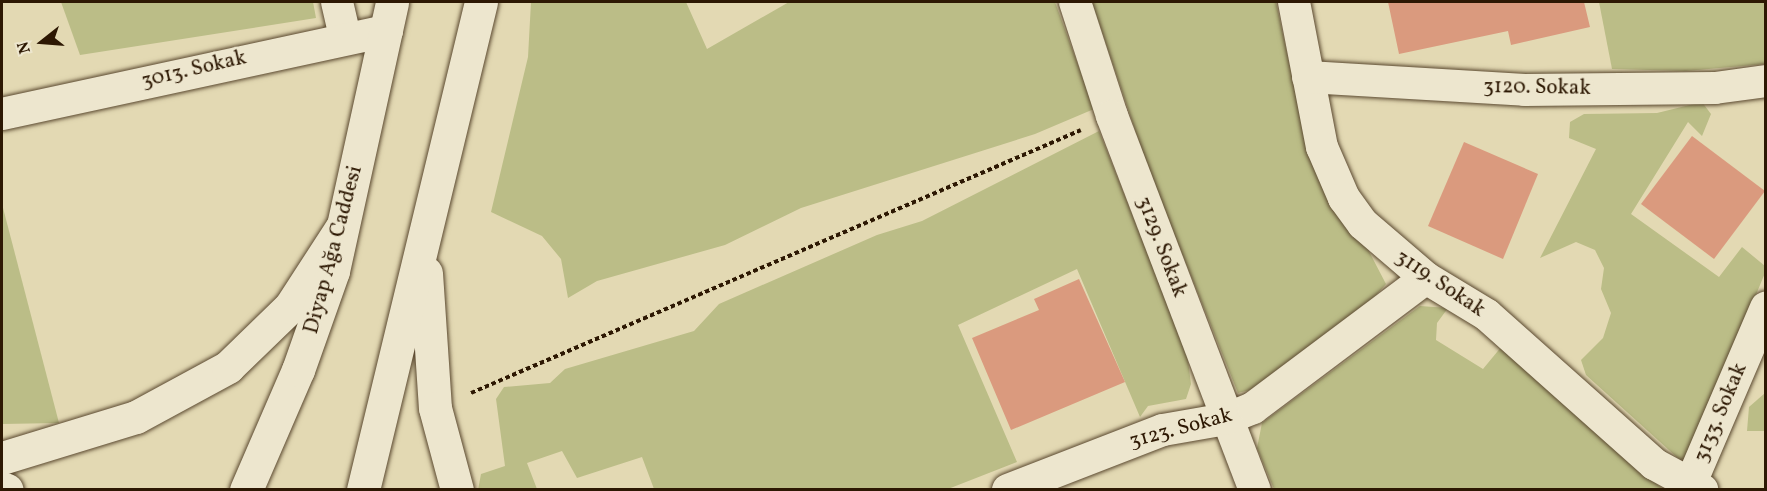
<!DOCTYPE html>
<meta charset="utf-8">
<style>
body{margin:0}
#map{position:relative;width:1767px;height:491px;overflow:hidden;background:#e3d9b3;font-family:Vollkorn,serif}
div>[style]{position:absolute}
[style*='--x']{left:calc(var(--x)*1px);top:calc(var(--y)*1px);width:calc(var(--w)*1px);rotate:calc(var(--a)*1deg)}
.green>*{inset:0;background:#bbbd87}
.building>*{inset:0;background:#da9a7e}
.path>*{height:4px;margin-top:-2px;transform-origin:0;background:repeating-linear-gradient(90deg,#2d1803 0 4.5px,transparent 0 7.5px)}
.roads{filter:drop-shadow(0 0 2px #5a482f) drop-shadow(0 0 2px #5a482f)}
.minor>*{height:32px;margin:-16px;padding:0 16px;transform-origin:16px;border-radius:16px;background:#ede6ce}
.tertiary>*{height:33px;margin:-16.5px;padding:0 16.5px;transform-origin:16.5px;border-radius:16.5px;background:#ede6ce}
.secondary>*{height:33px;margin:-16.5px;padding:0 16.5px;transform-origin:16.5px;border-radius:16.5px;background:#ede6ce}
span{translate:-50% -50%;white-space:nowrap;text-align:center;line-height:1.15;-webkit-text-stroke:5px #ede6ce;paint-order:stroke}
.street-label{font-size:21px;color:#2d1803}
.frame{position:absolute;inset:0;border:3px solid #2d1803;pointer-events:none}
.north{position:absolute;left:12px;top:12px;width:60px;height:60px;-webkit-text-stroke:4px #ede6ce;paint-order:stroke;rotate:253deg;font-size:16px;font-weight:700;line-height:24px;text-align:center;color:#2d1803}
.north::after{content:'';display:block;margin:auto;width:21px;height:27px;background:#2d1803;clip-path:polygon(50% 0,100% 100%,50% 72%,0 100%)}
</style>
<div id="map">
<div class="green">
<i style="clip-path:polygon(61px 2px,313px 2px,316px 18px,80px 55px)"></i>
<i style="clip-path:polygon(531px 2px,686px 2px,707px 49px,789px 2px,1055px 2px,1094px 109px,1035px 134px,801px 208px,725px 245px,597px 281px,568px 298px,561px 259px,542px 236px,491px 212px,528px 57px)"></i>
<i style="clip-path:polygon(1092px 2px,1276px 2px,1302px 123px,1386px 284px,1363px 310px,1258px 388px,1238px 393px,1149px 171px)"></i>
<i style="clip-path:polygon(1599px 2px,1765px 2px,1765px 64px,1686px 71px,1612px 69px)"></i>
<i style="clip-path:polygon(1702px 102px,1711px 114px,1702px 136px,1688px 122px,1631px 214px,1719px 277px,1742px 247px,1765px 266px,1765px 273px,1688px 458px,1680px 460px,1586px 375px,1581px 360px,1603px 338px,1611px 313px,1601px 289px,1604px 268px,1595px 250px,1576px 242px,1540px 258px,1596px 149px,1569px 138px,1570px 122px,1584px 114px,1657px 113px)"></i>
<i style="clip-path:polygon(1099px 131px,1187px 353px,1191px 384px,1186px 399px,1148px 406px,1140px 417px,1077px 269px,958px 325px,1017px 462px,948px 489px,654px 489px,642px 457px,577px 478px,562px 451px,527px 463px,537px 489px,478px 490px,481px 474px,505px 466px,496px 399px,504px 387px,550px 383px,565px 369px,694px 331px,719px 304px,877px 235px,922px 221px)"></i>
<i style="clip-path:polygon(2px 204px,59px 423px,2px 424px)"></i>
<i style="clip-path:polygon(1420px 306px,1448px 308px,1437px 323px,1436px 340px,1483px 369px,1507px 340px,1629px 462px,1663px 489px,1274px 489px,1257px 448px,1262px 423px)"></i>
<i style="clip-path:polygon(1765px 393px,1765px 431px,1747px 431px,1749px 407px)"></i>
</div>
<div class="building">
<i style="clip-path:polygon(1388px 2px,1584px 2px,1590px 27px,1511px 45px,1508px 31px,1399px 54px)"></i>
<i style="clip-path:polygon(1692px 136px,1765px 191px,1714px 259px,1641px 204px)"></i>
<i style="clip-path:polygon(1464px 142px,1538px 174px,1503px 259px,1428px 226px)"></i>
<i style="clip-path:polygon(1079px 279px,1125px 382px,1011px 430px,972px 338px,1039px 310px,1034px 299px)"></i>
</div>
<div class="path">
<i style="--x:471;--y:393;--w:664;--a:-23.32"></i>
</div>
<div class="roads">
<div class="minor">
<i style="--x:337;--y:2;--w:35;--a:77"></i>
<i style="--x:1075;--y:2;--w:120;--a:72"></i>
<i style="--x:1112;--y:116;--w:400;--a:69.1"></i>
<i style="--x:1294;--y:2;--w:148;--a:79.1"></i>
<i style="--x:1322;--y:147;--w:56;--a:66.7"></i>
<i style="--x:1344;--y:198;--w:32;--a:54"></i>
<i style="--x:1363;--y:224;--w:83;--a:40.6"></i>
<i style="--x:1426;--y:278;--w:71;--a:31.2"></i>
<i style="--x:1487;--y:315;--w:224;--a:41.7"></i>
<i style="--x:1654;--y:464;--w:55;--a:28.4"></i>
<i style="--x:1308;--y:77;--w:217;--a:3.4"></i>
<i style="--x:1525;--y:90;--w:190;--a:-0.6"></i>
<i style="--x:1715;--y:88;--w:51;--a:-7.8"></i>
<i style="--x:2;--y:114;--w:394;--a:-12.2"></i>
<i style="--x:1690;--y:485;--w:193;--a:-66.8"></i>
<i style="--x:1008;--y:490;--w:166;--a:-21.2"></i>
<i style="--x:1163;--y:430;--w:64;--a:-9.9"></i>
<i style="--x:1226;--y:419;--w:29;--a:-22"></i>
<i style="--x:1253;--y:408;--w:216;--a:-36.9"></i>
</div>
<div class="tertiary">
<i style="--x:2;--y:458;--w:140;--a:-17"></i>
<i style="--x:136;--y:417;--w:105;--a:-28.5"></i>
<i style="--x:228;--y:367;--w:86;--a:-44.1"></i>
<i style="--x:290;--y:307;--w:95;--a:-57"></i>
<i style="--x:2;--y:488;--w:5;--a:22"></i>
</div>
<div class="secondary">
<i style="--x:426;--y:273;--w:135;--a:86.2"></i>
<i style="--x:435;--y:408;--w:85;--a:75"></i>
<i style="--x:246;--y:490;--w:131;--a:-66.6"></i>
<i style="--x:298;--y:370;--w:105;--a:-70.5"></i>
<i style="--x:333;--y:271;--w:275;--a:-77.6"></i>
<i style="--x:363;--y:490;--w:502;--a:-76.41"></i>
</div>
</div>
<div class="street-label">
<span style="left:194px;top:70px;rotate:-13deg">3013. Sokak</span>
<span style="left:1537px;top:88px;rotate:1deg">3120. Sokak</span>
<span style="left:1161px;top:247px;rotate:69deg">3129. Sokak</span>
<span style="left:334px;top:250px;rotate:-75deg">Diyap Ağa Caddesi</span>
<span style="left:1440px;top:284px;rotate:34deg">3119. Sokak</span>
<span style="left:1721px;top:413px;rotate:-67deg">3133. Sokak</span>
<span style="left:1181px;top:429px;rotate:-15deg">3123. Sokak</span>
</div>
<div class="frame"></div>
<div class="north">N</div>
</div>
